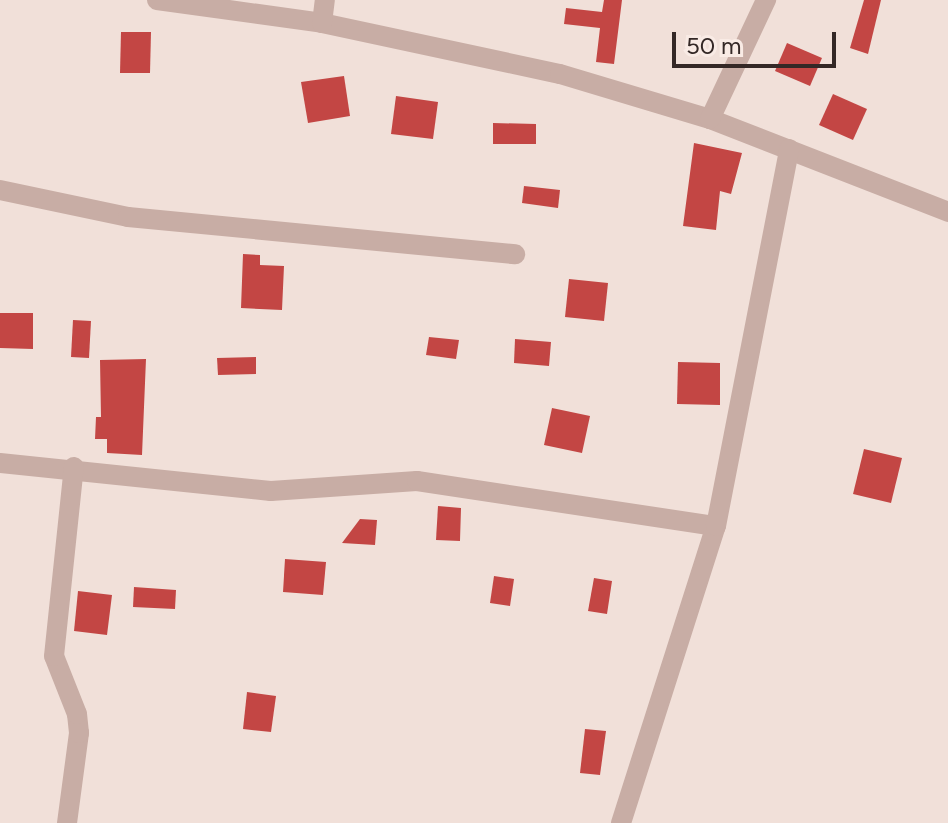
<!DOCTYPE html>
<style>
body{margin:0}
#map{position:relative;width:948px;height:823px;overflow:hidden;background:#f1e0d9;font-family:Figtree,sans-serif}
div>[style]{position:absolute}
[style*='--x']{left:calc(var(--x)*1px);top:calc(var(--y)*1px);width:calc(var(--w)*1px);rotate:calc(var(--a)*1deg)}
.building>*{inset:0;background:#c34644}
.minor>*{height:20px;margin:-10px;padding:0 10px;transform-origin:10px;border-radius:10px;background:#c8ada5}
span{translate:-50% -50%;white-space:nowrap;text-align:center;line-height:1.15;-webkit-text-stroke:8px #f9ebe5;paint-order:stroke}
.scale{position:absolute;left:672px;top:32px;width:164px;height:36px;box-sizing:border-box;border:4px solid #342826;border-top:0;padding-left:10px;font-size:24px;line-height:28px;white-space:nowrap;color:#342826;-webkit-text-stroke:6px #f9ebe5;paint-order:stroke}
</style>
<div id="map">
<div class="building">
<i style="clip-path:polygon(604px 0,622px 0,614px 64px,596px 62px,600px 28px,564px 24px,566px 8px,602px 12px)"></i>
<i style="clip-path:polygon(864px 0,881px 0,868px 54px,850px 48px)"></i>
<i style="clip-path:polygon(121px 32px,151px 32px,150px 73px,120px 73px)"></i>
<i style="clip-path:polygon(787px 43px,822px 58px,810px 86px,775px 71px)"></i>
<i style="clip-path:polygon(344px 76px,350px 116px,308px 123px,301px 82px)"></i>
<i style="clip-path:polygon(833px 94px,867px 109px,853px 140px,819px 125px)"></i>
<i style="clip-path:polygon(396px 96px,438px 102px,433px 139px,391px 134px)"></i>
<i style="clip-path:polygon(493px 123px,536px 124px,536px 144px,493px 144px)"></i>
<i style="clip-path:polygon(694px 143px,742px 153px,731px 194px,720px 191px,716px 230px,683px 226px)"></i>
<i style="clip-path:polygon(524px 186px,560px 190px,558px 208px,522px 203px)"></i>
<i style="clip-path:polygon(243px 254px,260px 255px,260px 265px,284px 266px,282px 310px,241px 308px)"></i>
<i style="clip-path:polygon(569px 279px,608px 283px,604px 321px,565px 317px)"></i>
<i style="clip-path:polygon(0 313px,33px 313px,33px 349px,0 348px)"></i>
<i style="clip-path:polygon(73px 320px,91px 321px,89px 358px,71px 357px)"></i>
<i style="clip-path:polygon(429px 337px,459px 340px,456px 359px,426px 355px)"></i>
<i style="clip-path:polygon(515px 339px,551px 342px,549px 366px,514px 363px)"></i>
<i style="clip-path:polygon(256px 357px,256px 374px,218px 375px,217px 358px)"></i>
<i style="clip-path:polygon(146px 359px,142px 455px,107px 453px,107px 439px,95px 439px,96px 417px,101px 417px,100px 360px)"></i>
<i style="clip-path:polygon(678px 362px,720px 363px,720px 405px,677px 404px)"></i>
<i style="clip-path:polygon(552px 408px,590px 416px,582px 453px,544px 445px)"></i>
<i style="clip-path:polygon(864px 449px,902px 458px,891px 503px,853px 494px)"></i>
<i style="clip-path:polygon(438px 506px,461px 508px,460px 541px,436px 540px)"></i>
<i style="clip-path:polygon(360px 519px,377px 520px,375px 545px,342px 543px)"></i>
<i style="clip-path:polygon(285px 559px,326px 562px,323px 595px,283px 592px)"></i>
<i style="clip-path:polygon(494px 576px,514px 579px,510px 606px,490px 603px)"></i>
<i style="clip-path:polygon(594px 578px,612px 581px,607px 614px,588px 611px)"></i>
<i style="clip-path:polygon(134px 587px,176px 590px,175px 609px,133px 607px)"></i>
<i style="clip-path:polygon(78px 591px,112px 595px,107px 635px,74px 631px)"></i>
<i style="clip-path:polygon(247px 692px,276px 696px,271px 732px,243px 729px)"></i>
<i style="clip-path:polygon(585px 729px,606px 731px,600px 775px,580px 773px)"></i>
</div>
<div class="minor">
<i style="--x:157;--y:0;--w:167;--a:7.9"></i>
<i style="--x:322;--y:23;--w:243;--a:12.1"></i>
<i style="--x:560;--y:74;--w:157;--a:16.7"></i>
<i style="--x:710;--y:119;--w:256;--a:21.3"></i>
<i style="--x:322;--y:23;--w:23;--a:-83"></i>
<i style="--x:710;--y:119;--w:132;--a:-64.8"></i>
<i style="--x:0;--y:190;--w:131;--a:11.9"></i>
<i style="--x:128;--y:217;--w:389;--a:5.5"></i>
<i style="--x:0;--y:463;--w:272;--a:5.9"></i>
<i style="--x:271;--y:491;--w:146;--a:-3.9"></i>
<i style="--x:417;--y:481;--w:302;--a:8.6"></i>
<i style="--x:67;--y:823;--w:91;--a:-82.4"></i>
<i style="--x:79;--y:733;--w:19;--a:-96"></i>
<i style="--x:77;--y:714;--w:62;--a:-111.6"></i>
<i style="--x:54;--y:656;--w:190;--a:-84"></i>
<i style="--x:621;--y:823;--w:312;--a:-72.3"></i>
<i style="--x:716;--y:526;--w:384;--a:-79"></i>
</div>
<div class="scale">50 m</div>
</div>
